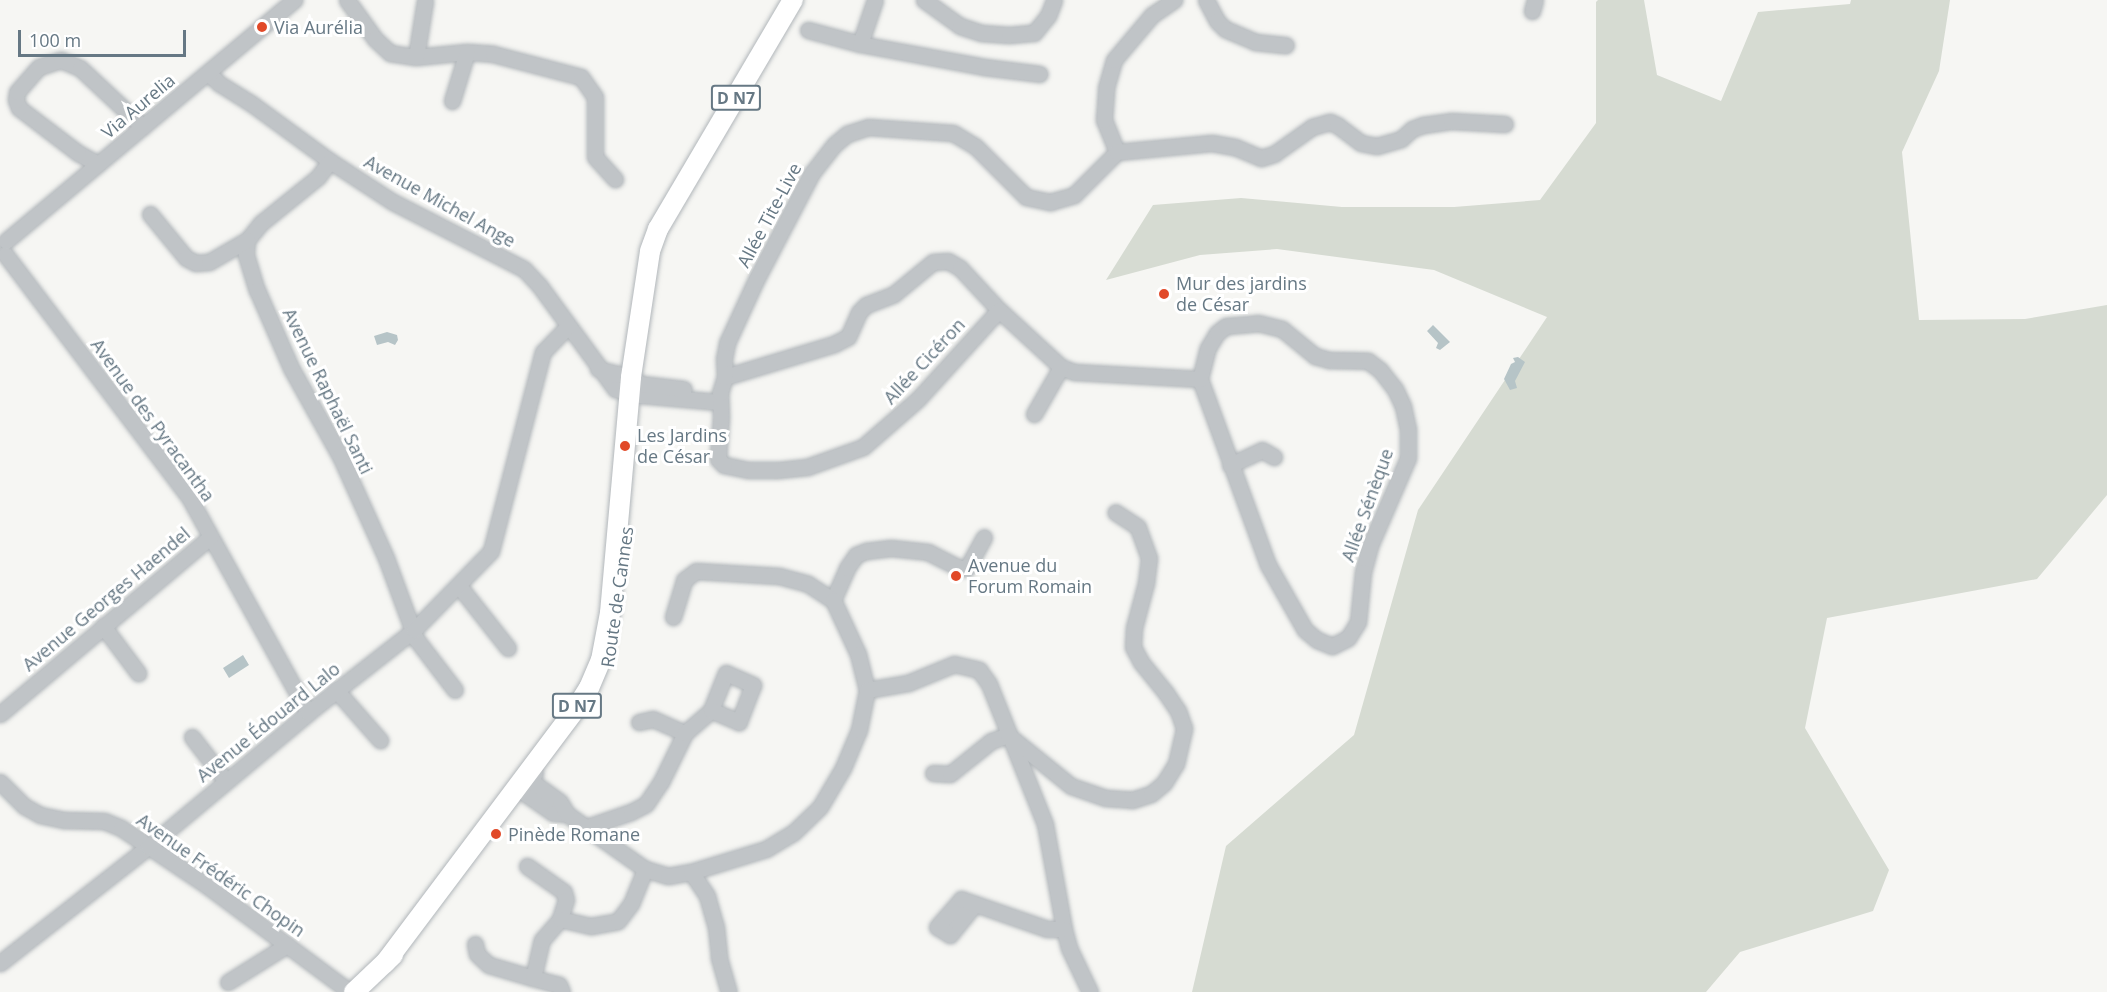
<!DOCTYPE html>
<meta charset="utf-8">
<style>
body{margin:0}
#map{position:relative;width:2107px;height:992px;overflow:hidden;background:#f6f6f3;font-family:"Open Sans",sans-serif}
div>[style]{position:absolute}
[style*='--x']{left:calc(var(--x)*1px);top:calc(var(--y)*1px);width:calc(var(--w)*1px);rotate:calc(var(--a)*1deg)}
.green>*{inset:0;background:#d6dbd2}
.water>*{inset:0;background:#b6c4c7}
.roads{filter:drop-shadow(0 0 2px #b1b6ba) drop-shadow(0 0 2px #b1b6ba)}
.minor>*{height:15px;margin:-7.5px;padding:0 7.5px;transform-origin:7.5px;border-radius:7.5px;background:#c0c4c7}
.major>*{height:20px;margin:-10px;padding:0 10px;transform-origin:10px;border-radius:10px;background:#fff}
.dots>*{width:16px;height:16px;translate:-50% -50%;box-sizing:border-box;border:3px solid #fff;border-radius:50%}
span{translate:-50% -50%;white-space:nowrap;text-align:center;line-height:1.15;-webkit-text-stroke:6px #fff;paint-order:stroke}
.shield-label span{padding:2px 4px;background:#fff;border:2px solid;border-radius:4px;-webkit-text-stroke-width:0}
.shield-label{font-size:16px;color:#667884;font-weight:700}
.poi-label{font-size:18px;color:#667884}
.left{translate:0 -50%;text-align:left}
.street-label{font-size:18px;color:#667884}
.scale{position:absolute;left:18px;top:30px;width:168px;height:27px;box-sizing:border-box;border:3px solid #667884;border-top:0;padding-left:8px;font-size:18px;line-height:21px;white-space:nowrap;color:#667884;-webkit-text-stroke:4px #fff;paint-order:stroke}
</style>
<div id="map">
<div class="green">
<i style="clip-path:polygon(1598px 0,1644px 0,1657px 75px,1721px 101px,1758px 12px,1850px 4px,1851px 0,1950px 0,1939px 71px,1902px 152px,1919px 320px,2025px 319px,2107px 305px,2107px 495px,2037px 579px,1827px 618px,1805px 728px,1889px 870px,1873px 911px,1740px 952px,1706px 992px,1192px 992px,1226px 846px,1354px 735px,1418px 510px,1547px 317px,1434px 270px,1277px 249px,1200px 255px,1106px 280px,1153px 205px,1241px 198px,1342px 207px,1454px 207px,1540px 200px,1596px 123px,1596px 2px)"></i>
</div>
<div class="water">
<i style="clip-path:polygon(1433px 325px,1450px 342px,1440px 350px,1436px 348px,1438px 343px,1427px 331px)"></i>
<i style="clip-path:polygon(387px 332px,397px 335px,398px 340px,395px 345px,388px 342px,377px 345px,374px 336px)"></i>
<i style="clip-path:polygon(1518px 357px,1525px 362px,1515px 381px,1517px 388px,1510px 390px,1504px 379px,1511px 364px,1515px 362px,1513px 358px)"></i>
<i style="clip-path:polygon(243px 655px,249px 665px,229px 678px,223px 668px)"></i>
</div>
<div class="roads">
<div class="minor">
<i style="--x:347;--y:0;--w:48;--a:54.3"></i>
<i style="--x:375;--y:39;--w:21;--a:43"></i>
<i style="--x:390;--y:53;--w:26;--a:9"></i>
<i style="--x:416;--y:57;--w:51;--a:-5.6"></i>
<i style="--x:467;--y:52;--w:26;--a:4"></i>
<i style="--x:493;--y:54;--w:91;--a:14.6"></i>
<i style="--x:581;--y:77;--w:24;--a:55"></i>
<i style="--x:595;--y:97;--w:60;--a:90"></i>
<i style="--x:595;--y:157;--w:30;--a:48"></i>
<i style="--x:924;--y:0;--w:44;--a:35.8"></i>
<i style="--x:960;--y:26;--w:22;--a:18"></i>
<i style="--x:981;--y:33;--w:28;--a:4"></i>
<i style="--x:1009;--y:35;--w:25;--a:-5"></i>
<i style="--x:1034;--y:33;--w:22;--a:-51"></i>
<i style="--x:1048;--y:16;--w:17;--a:-69"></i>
<i style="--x:1206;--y:0;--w:24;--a:62"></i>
<i style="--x:1217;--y:21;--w:11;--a:45"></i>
<i style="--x:1225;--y:29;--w:33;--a:23"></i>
<i style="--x:1255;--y:42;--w:31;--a:6"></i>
<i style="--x:1532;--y:11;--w:11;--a:-75"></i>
<i style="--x:808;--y:30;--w:54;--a:15.1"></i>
<i style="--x:860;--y:44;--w:126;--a:10.5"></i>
<i style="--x:984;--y:67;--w:56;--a:7.1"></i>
<i style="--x:860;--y:44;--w:46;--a:-71.2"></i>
<i style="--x:416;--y:57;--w:57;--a:-80.9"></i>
<i style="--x:208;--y:73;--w:16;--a:43"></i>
<i style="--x:220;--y:84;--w:38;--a:32"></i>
<i style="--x:252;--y:104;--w:97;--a:36.2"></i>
<i style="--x:330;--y:161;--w:75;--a:33.1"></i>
<i style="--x:393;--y:202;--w:147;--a:27.1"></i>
<i style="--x:524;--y:269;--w:22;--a:47"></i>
<i style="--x:539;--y:285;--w:129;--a:53.8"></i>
<i style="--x:615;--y:389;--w:26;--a:13"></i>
<i style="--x:640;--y:395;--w:79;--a:5.1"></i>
<i style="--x:452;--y:101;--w:51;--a:-73"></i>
<i style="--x:1117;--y:152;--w:35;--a:-112"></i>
<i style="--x:1104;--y:120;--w:32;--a:-86"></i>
<i style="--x:1106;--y:88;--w:29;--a:-74"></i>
<i style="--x:1114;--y:60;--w:59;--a:-49.8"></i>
<i style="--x:1152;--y:15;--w:27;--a:-34"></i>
<i style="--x:330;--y:161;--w:20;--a:127"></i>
<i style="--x:318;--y:177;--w:73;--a:141.1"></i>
<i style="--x:261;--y:223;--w:22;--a:129"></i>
<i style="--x:247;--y:240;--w:15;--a:94"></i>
<i style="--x:246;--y:255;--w:37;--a:73"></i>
<i style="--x:257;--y:290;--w:85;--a:66.4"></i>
<i style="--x:291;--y:368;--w:101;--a:60.9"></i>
<i style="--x:340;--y:456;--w:112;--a:65.7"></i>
<i style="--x:386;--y:558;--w:86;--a:69.7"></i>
<i style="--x:416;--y:639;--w:64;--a:52.6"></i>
<i style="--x:98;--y:164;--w:23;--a:-151"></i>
<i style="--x:78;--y:153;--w:74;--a:-142.7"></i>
<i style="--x:19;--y:108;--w:9;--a:-111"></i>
<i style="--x:16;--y:100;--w:8;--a:-83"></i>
<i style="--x:17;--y:92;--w:33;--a:-49"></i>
<i style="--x:39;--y:67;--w:23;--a:-18"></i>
<i style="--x:61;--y:60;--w:21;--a:23"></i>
<i style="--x:80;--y:68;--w:86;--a:43.1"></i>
<i style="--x:150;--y:214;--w:57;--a:50.7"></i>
<i style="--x:186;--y:258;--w:11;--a:27"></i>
<i style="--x:196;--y:263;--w:13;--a:-4"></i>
<i style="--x:209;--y:262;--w:44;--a:-30.1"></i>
<i style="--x:6;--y:241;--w:376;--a:-39.9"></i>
<i style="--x:5;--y:254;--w:307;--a:52.9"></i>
<i style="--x:190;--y:499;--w:244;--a:61.1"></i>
<i style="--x:1258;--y:323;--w:25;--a:14"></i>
<i style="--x:1282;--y:329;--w:43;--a:39.3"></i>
<i style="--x:1315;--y:356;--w:15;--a:16"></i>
<i style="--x:1329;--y:360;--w:39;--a:1"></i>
<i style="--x:1368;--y:361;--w:15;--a:37"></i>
<i style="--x:1380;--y:370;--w:24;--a:52"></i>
<i style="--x:1395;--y:389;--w:19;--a:65"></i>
<i style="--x:1403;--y:406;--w:24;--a:78"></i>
<i style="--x:1408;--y:429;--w:29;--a:90"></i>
<i style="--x:1408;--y:458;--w:96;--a:113.4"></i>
<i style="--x:1370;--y:546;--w:27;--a:105"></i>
<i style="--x:1363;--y:572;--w:50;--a:95.7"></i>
<i style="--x:1358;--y:622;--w:19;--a:122"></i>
<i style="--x:1348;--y:638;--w:18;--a:153"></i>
<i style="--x:1332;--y:646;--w:16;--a:-158"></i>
<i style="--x:1317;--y:640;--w:16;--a:-140"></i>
<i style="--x:1305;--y:630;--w:75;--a:-119.6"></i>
<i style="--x:1268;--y:565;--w:198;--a:-110.1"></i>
<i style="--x:1200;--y:379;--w:32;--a:-76"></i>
<i style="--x:1208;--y:348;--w:17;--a:-59"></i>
<i style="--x:1217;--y:333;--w:11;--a:-38"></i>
<i style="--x:1226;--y:326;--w:32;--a:-5"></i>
<i style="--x:598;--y:369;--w:34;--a:14"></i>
<i style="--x:631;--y:377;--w:12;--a:35"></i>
<i style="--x:641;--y:384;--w:43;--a:6.6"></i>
<i style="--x:725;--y:377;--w:114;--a:-16.8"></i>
<i style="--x:834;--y:344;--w:16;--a:-27"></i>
<i style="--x:848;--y:337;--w:27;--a:-66"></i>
<i style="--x:859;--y:312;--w:10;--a:-45"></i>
<i style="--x:866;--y:305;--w:30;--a:-21"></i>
<i style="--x:894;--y:294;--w:50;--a:-39.4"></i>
<i style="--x:933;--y:262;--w:15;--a:-4"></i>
<i style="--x:948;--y:261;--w:14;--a:30"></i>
<i style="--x:960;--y:268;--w:57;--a:47.1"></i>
<i style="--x:1200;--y:379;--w:126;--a:-176.8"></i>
<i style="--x:1074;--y:372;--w:14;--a:-159"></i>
<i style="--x:1061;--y:367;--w:84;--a:-137.4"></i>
<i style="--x:999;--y:310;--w:120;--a:132.3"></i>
<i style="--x:918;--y:399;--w:73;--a:138.9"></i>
<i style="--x:863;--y:447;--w:59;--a:160.3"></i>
<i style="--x:807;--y:467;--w:30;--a:174"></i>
<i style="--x:777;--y:470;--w:29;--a:180"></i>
<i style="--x:748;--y:470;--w:25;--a:-168"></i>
<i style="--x:724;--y:465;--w:8;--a:-135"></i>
<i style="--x:718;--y:459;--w:42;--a:-85.9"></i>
<i style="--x:721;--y:417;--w:24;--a:-92"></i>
<i style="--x:720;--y:393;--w:17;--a:-73"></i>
<i style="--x:725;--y:377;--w:18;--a:-93"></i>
<i style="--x:724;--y:359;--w:16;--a:-79"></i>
<i style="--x:727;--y:343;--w:69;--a:-65.3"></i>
<i style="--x:756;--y:280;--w:121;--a:-62.4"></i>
<i style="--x:812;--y:173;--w:37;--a:-52"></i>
<i style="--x:835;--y:144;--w:16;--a:-40"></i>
<i style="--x:847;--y:134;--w:22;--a:-18"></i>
<i style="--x:868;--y:127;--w:85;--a:4"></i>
<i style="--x:953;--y:133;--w:26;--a:31"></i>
<i style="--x:975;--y:146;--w:72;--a:45"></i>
<i style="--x:1026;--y:197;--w:25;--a:12"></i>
<i style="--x:1050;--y:202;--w:25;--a:-16"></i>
<i style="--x:1074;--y:195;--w:61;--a:-45"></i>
<i style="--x:1117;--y:152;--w:95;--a:-5.4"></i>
<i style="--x:1212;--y:143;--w:23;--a:10"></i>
<i style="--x:1235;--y:147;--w:28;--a:23"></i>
<i style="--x:1261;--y:158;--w:14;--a:-17"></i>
<i style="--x:1274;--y:154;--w:47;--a:-35.4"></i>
<i style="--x:1312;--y:127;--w:19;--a:-16"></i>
<i style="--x:1330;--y:122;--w:8;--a:23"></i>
<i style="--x:1337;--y:125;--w:30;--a:37"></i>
<i style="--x:1361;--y:143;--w:16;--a:11"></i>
<i style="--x:1377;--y:146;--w:25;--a:-16"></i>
<i style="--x:1401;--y:139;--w:15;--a:-42"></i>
<i style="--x:1412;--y:129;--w:12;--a:-20"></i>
<i style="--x:1423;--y:125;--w:28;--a:-8"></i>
<i style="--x:1451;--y:121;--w:54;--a:3.2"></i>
<i style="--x:1034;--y:414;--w:54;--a:-60.1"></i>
<i style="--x:1230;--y:465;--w:35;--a:-25"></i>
<i style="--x:1262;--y:450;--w:14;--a:30"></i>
<i style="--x:459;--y:586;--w:79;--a:51.7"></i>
<i style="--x:833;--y:600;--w:35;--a:-66"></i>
<i style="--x:847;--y:568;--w:16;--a:-55"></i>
<i style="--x:856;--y:555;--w:11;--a:-22"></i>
<i style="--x:866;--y:551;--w:25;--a:-7"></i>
<i style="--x:891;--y:548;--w:37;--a:6"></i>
<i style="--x:928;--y:552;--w:36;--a:27"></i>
<i style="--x:960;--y:568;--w:7;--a:0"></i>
<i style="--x:967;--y:568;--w:35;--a:-61"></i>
<i style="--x:673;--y:617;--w:39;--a:-73"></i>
<i style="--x:684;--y:580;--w:15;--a:-37"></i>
<i style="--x:696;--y:571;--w:83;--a:3.4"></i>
<i style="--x:779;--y:576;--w:30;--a:15"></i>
<i style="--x:808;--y:584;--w:30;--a:33"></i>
<i style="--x:833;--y:600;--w:60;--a:65.2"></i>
<i style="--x:858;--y:654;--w:37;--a:76"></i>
<i style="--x:103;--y:626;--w:59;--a:53.3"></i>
<i style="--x:336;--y:690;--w:67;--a:48.7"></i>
<i style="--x:0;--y:714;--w:275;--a:-40.1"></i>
<i style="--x:639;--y:722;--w:14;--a:-12"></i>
<i style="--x:653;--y:719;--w:35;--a:24"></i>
<i style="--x:192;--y:737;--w:56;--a:52.3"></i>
<i style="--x:535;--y:773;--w:15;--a:122"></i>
<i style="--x:527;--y:786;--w:8;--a:97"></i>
<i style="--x:526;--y:794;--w:33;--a:35"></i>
<i style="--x:553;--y:813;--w:14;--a:4"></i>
<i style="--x:567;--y:814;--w:95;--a:35.2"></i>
<i style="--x:645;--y:869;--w:24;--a:17"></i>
<i style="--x:668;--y:876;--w:23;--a:-10"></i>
<i style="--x:691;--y:872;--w:78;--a:-17"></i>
<i style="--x:766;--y:849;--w:31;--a:-31"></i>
<i style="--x:793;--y:833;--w:37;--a:-44"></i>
<i style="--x:820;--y:807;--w:45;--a:-59.5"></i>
<i style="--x:843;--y:768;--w:41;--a:-67.2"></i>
<i style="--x:859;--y:730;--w:41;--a:-78.7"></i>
<i style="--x:867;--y:690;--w:42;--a:-9.7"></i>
<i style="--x:908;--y:683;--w:50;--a:-22.4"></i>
<i style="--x:954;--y:664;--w:26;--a:13"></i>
<i style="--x:979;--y:670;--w:17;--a:54"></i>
<i style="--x:989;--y:684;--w:151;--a:68.2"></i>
<i style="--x:1045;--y:824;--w:107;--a:79.7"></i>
<i style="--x:1064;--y:929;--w:20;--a:75"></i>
<i style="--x:1069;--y:948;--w:49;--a:64.5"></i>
<i style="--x:933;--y:773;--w:17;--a:3"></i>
<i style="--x:950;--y:774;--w:53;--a:-38.8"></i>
<i style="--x:991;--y:741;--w:18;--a:-19"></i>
<i style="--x:1008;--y:735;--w:81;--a:39"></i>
<i style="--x:1071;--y:786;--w:37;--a:19"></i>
<i style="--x:1106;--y:798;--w:26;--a:4"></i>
<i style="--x:1132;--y:800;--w:20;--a:-18"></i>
<i style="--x:1151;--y:794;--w:17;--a:-40"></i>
<i style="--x:1164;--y:783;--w:22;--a:-58"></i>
<i style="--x:1176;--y:764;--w:37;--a:-77"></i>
<i style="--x:1184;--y:728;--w:18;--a:-109"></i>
<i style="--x:1178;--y:711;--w:22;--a:-124"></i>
<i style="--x:1166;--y:693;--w:40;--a:-129"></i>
<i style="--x:1141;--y:662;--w:17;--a:-118"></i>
<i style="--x:1133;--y:647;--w:19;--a:-87"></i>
<i style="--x:1134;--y:628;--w:47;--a:-75.1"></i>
<i style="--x:1146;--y:583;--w:25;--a:-83"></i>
<i style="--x:1149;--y:558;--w:33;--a:-110"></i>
<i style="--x:1138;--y:527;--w:27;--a:-147"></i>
<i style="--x:0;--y:782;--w:34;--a:45"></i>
<i style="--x:24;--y:806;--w:18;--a:29"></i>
<i style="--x:40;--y:815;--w:25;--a:12"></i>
<i style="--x:64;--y:820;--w:40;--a:1.4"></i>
<i style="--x:104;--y:821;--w:18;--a:22"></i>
<i style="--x:121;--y:828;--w:102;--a:33.8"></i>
<i style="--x:206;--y:885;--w:179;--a:36.6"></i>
<i style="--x:534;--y:783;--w:32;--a:36"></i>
<i style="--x:560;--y:802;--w:14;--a:60"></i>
<i style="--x:587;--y:827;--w:46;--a:-18.8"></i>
<i style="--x:631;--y:812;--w:17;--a:-28"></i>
<i style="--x:646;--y:804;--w:27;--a:-56"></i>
<i style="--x:661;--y:782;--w:55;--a:-63.9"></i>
<i style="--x:685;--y:733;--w:35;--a:-41"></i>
<i style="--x:711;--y:710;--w:40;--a:-68"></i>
<i style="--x:726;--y:673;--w:30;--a:24"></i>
<i style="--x:753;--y:685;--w:40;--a:111"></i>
<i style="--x:739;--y:722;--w:30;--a:-157"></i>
<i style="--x:527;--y:866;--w:45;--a:35.1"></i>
<i style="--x:564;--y:892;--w:8;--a:76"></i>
<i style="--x:566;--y:900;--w:20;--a:108"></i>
<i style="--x:691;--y:872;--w:29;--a:56"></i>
<i style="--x:707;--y:896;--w:32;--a:74"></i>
<i style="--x:716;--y:927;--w:31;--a:84"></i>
<i style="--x:719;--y:958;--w:35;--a:74"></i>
<i style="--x:975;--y:904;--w:40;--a:129"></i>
<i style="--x:950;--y:935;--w:15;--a:-148"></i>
<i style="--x:937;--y:927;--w:37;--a:-49"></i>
<i style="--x:961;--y:899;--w:91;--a:19.2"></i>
<i style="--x:1047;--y:929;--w:17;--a:0"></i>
<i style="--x:475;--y:944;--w:10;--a:79"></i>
<i style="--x:477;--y:954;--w:16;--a:43"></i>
<i style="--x:489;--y:965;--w:46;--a:16.5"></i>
<i style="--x:0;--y:963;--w:188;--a:-38.1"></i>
<i style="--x:148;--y:847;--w:209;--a:-39.9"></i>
<i style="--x:308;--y:713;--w:135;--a:-38.1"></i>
<i style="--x:414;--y:630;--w:110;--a:-45.7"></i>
<i style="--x:491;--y:551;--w:206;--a:-75.4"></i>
<i style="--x:543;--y:352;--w:36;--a:-46"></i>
<i style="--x:228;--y:982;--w:70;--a:-32.1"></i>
<i style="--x:562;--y:992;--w:8;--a:-113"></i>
<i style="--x:559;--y:985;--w:27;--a:-165"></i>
<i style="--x:533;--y:978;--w:39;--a:-77"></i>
<i style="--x:542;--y:940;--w:28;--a:-49"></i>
<i style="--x:560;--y:919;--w:32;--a:13"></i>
<i style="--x:591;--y:926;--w:27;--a:-10"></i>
<i style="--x:618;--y:921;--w:21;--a:-53"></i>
<i style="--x:631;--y:904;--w:38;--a:-68"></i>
</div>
<div class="major">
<i style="--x:385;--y:963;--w:316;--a:-53.1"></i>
<i style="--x:575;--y:710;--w:26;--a:-58"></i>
<i style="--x:589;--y:688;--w:30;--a:-67"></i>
<i style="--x:601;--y:660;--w:48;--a:-79.2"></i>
<i style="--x:610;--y:613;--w:237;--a:-84.9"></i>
<i style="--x:631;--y:377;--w:127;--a:-81.4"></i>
<i style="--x:650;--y:251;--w:23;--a:-70"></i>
<i style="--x:658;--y:229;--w:266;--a:-59.5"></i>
<i style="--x:354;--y:992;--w:54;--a:-43.5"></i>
</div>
</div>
<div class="dots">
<i style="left:262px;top:27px;background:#e14928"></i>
<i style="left:1164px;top:294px;background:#e14928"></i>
<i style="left:625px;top:446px;background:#e14928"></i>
<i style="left:956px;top:576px;background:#e14928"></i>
<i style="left:496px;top:834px;background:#e14928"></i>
</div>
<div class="shield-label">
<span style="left:736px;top:98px">D N7</span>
<span style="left:577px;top:706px">D N7</span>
</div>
<div class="poi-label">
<span class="left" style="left:274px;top:27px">Via Aurélia</span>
<span class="left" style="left:1176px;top:294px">Mur des jardins<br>de César</span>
<span class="left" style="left:637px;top:446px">Les Jardins<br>de César</span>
<span class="left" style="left:968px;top:576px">Avenue du<br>Forum Romain</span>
<span class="left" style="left:508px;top:834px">Pinède Romane</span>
</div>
<div class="street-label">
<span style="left:138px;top:106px;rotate:-40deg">Via Aurelia</span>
<span style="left:440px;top:201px;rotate:29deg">Avenue Michel Ange</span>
<span style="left:769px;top:215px;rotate:-62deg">Allée Tite-Live</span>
<span style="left:924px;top:361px;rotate:-47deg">Allée Cicéron</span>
<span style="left:328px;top:391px;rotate:64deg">Avenue Raphaël Santi</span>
<span style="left:153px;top:420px;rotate:54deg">Avenue des Pyracantha</span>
<span style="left:1367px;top:505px;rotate:-70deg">Allée Sénèque</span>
<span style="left:617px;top:597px;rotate:-82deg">Route de Cannes</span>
<span style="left:106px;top:599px;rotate:-40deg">Avenue Georges Haendel</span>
<span style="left:268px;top:722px;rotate:-39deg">Avenue Édouard Lalo</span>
<span style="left:221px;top:875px;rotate:35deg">Avenue Frédéric Chopin</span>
</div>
<div class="scale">100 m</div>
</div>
